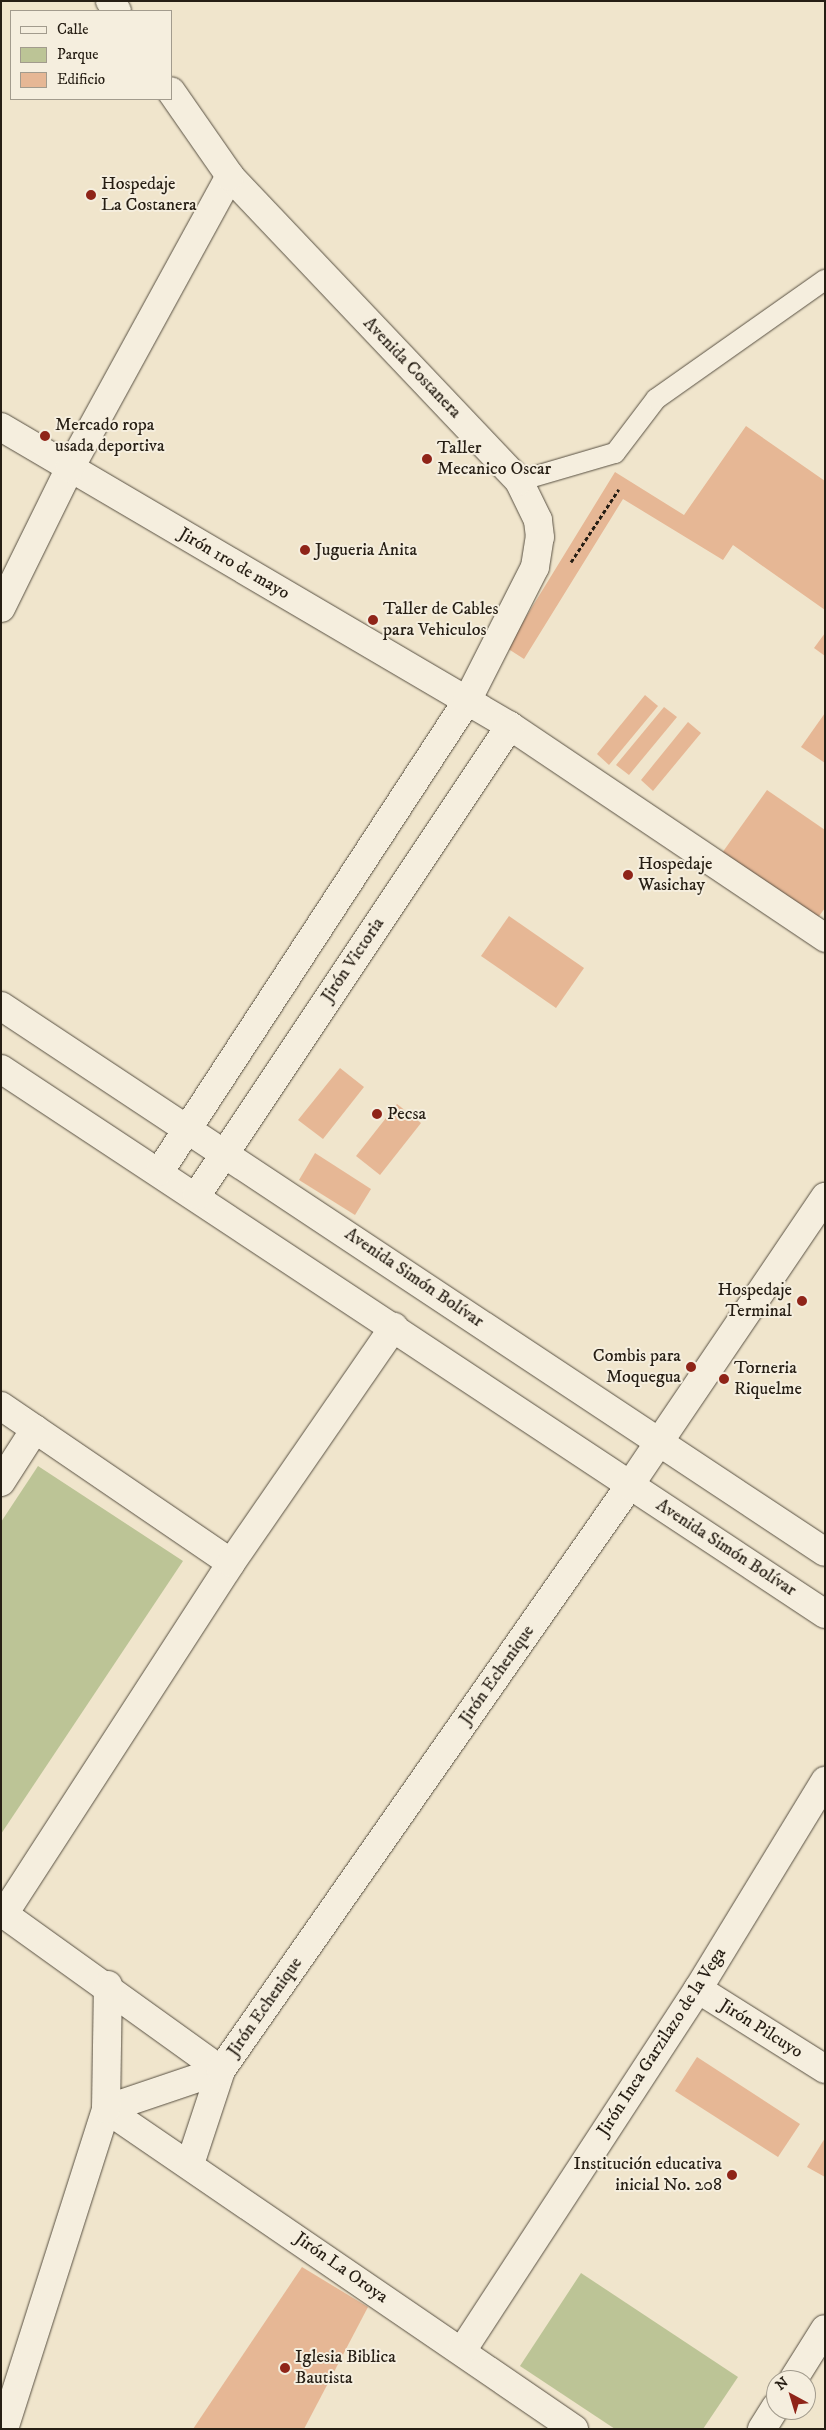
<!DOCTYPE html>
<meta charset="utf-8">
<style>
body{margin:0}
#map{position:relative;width:826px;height:2430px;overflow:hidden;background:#f0e5cc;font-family:"IM FELL DW Pica",serif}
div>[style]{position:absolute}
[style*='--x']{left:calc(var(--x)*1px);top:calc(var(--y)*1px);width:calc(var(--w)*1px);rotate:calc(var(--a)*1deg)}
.green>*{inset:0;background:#bcc496}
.building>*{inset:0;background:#e6b795}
.path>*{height:3px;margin-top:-1.5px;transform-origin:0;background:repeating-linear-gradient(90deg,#261e14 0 4px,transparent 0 6.5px)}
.roads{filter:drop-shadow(0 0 1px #585042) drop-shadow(0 0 1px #585042)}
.service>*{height:20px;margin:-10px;padding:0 10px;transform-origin:10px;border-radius:10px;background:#f5eede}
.minor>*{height:28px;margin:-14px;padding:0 14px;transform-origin:14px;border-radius:14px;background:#f5eede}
.tertiary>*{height:28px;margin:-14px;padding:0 14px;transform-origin:14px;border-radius:14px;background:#f5eede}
.dots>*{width:14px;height:14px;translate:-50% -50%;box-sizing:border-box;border:2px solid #f5eede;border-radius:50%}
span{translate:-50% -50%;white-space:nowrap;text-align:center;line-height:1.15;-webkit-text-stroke:4px #f5eede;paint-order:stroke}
.poi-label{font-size:18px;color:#261e14}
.left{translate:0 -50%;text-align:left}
.right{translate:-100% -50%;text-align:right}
.street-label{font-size:18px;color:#261e14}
.frame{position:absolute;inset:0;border:2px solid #261e14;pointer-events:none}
.legend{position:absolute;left:10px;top:10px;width:162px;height:90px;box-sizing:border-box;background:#f5eede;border:1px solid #a29b8d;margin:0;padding:6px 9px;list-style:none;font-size:15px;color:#261e14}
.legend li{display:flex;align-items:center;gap:10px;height:25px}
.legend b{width:25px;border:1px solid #a29b8d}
.north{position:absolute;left:766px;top:2370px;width:50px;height:50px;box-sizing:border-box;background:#f5eede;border:1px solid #a29b8d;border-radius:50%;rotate:321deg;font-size:14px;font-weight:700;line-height:20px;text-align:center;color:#261e14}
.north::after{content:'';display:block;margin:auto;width:18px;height:22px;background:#8f2418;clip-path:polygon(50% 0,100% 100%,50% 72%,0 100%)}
</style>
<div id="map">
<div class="green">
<i style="clip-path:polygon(38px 1466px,183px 1561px,1px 1834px,1px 1522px)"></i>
<i style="clip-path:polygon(581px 2273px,738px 2377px,703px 2429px,615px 2429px,520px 2366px)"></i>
</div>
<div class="building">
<i style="clip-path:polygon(746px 426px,825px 481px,825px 610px,733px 545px,723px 560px,623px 499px,524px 659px,507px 648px,615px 472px,684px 515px)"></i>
<i style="clip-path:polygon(825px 633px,825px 656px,814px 648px)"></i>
<i style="clip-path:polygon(645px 695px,658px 706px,609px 765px,597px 754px)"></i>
<i style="clip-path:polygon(664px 707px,677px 717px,629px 775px,616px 765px)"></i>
<i style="clip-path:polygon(825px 713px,825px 763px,801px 747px)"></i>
<i style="clip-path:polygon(688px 722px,701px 733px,653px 791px,641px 780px)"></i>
<i style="clip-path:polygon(767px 790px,825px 830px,825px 908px,817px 919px,722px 853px)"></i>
<i style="clip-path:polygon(509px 916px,584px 968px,556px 1008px,481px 956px)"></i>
<i style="clip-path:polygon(340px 1068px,364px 1087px,323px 1139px,298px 1120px)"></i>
<i style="clip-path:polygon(397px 1104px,421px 1123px,380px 1175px,356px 1156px)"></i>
<i style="clip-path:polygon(315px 1153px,371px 1189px,355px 1215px,299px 1180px)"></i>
<i style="clip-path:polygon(697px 2057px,800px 2124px,778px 2157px,675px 2091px)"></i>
<i style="clip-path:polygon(825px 2138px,825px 2177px,807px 2167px)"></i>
<i style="clip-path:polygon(302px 2267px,368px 2307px,304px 2429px,193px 2429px)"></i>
</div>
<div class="path">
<i style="--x:571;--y:562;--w:87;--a:-56.7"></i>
</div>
<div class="roads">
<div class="service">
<i style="--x:519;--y:481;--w:100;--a:-16.3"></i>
<i style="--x:615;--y:453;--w:68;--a:-52.8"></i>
<i style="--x:656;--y:399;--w:207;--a:-35.2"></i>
</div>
<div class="minor">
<i style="--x:1;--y:427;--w:590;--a:30.43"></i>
<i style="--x:510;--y:726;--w:380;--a:33.9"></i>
<i style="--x:1;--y:608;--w:156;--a:-63.8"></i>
<i style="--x:70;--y:468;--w:333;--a:-61.3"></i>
<i style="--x:1;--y:1406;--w:278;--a:34.3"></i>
<i style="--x:1;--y:1482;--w:63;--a:-57.3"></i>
<i style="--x:1;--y:1912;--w:271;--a:35.7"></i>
<i style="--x:4;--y:1914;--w:418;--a:-57.1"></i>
<i style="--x:231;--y:1563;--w:287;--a:-55.4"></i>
<i style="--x:698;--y:1989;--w:150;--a:32.2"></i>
<i style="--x:106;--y:2109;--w:567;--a:34.36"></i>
<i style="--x:106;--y:2109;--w:121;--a:-18.7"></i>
<i style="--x:190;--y:2164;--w:99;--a:-71.7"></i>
<i style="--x:221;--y:2070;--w:714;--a:-55.04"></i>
<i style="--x:630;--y:1485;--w:348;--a:-55.9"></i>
<i style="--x:462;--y:2351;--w:432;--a:-56.9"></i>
<i style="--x:698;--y:1989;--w:244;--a:-58.6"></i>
<i style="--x:793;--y:2380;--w:60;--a:-57.9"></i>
<i style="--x:4;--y:2429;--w:336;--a:-72.3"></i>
<i style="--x:106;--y:2109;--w:124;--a:-89.1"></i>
<i style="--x:762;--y:2429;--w:26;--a:-58"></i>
</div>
<div class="tertiary">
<i style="--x:110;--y:1;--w:12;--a:55"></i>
<i style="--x:1;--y:1006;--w:988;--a:33.53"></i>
<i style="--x:1;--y:1069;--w:988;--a:33.48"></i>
<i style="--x:160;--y:1171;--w:561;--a:-56.85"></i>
<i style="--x:467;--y:701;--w:150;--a:-63.1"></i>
<i style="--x:535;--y:567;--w:30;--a:-81"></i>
<i style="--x:540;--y:537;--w:17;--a:-97"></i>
<i style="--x:538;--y:520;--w:43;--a:-116"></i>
<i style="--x:519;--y:481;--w:420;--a:-133.5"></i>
<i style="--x:230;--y:176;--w:103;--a:-124.8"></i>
<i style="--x:197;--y:1195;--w:564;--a:-56.28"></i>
</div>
</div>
<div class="dots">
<i style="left:91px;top:195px;background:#8f2418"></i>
<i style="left:45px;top:436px;background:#8f2418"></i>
<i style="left:427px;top:459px;background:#8f2418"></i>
<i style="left:305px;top:550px;background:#8f2418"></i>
<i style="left:373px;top:620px;background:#8f2418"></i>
<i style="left:628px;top:875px;background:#8f2418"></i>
<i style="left:377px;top:1114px;background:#8f2418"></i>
<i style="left:802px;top:1301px;background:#8f2418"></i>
<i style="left:691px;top:1367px;background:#8f2418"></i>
<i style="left:724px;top:1379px;background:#8f2418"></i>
<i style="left:732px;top:2175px;background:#8f2418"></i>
<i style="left:285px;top:2368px;background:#8f2418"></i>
</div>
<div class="poi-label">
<span class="left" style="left:101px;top:195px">Hospedaje<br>La Costanera</span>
<span class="left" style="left:55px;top:436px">Mercado ropa<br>usada deportiva</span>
<span class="left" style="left:437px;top:459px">Taller<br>Mecanico Oscar</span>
<span class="left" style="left:315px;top:550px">Jugueria Anita</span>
<span class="left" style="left:383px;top:620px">Taller de Cables<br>para Vehiculos</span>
<span class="left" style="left:638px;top:875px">Hospedaje<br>Wasichay</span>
<span class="left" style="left:387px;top:1114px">Pecsa</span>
<span class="right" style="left:792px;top:1301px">Hospedaje<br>Terminal</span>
<span class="right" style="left:681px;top:1367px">Combis para<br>Moquegua</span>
<span class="left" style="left:734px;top:1379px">Torneria<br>Riquelme</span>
<span class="right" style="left:722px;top:2175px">Institución educativa<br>inicial No. 208</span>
<span class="left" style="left:295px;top:2368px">Iglesia Biblica<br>Bautista</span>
</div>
<div class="street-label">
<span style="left:412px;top:368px;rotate:46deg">Avenida Costanera</span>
<span style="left:234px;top:564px;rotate:30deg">Jirón 1ro de mayo</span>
<span style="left:353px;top:960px;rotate:-56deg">Jirón Victoria</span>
<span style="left:414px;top:1278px;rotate:34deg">Avenida Simón Bolívar</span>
<span style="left:726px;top:1548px;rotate:33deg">Avenida Simón Bolívar</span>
<span style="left:497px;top:1675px;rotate:-55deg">Jirón Echenique</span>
<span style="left:265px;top:2007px;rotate:-55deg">Jirón Echenique</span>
<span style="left:761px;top:2029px;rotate:32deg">Jirón Pilcuyo</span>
<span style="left:662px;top:2042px;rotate:-57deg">Jirón Inca Garzilazo de la Vega</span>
<span style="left:341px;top:2268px;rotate:35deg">Jirón La Oroya</span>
</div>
<div class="frame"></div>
<ul class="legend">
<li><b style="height:6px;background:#f5eede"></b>Calle</li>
<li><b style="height:14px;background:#bcc496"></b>Parque</li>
<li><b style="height:14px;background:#e6b795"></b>Edificio</li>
</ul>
<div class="north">N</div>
</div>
